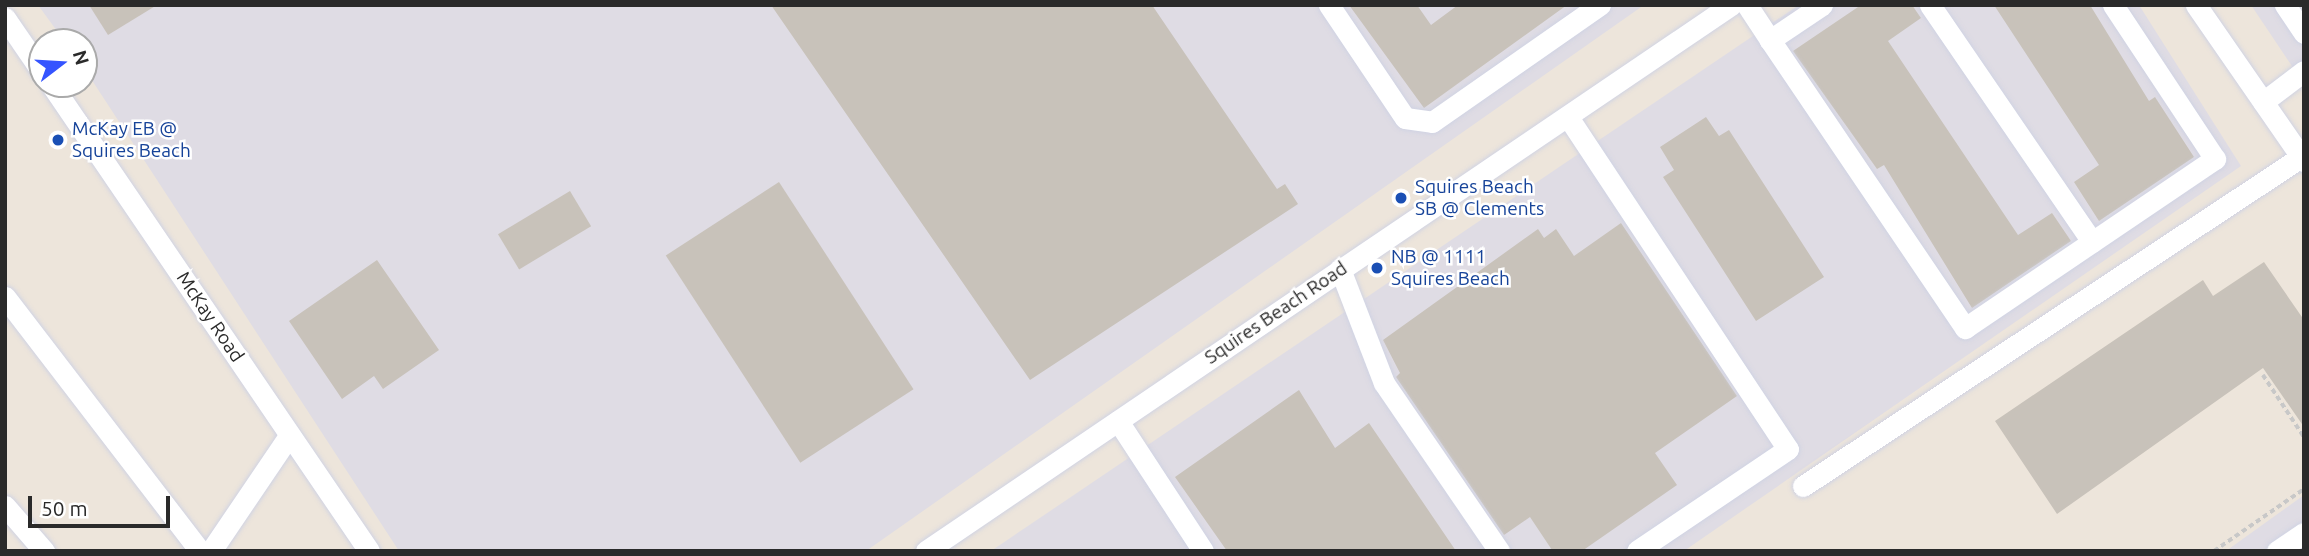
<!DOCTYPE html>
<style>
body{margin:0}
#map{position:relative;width:2309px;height:556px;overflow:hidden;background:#ede5db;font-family:Ubuntu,sans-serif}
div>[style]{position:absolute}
.industrial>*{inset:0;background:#dfdce4}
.building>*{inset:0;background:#c8c2ba;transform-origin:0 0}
.path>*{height:3.5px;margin-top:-1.75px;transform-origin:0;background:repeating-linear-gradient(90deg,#c8c8c8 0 5px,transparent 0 8.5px)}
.roads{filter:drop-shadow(0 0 2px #d0d3e3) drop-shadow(0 0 2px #d0d3e3)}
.minor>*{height:21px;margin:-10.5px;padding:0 10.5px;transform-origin:10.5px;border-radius:10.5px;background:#fff}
.dots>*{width:19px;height:19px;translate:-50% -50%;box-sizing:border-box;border:4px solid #fff;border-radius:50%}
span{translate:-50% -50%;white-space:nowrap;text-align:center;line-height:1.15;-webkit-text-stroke:5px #fff;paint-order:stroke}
.transit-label{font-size:19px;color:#164399}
.left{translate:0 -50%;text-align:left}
.street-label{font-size:19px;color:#2a2a2a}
.frame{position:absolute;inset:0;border:7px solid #2a2a2a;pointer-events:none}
.north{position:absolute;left:28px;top:28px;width:70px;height:70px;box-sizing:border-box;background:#fff;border:2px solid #aaa;border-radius:50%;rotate:73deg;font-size:19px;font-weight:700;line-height:28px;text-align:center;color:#2a2a2a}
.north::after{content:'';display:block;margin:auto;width:24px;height:32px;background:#3554ff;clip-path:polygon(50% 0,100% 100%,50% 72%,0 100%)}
.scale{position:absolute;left:28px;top:496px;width:142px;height:32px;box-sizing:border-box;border:4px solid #2a2a2a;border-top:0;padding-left:9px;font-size:21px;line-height:24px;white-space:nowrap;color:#2a2a2a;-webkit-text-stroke:5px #fff;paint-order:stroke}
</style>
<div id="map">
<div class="industrial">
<i style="clip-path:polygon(38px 5px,1644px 5px,866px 551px,399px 551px,84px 68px,84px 42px,65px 42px)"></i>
<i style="clip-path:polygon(1799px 5px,2139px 5px,2241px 166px,1684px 551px,991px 551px)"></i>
<i style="clip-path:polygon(2251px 5px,2304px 5px,2304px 84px)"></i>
<i style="clip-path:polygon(2304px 495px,2304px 551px,2226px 551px)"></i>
</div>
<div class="building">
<i style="clip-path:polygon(89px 5px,157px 5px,108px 35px)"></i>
<i style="clip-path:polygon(771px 5px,1152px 5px,1277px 189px,1285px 184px,1298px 204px,1030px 380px)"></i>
<i style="clip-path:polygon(1349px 5px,1417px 5px,1431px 25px,1458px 5px,1567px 5px,1424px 108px)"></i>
<i style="clip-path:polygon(1861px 5px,1912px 5px,1921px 18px,1888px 41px,2018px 235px,2052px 213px,2071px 241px,1972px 308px,1884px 165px,1877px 169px,1793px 51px)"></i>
<i style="clip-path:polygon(1994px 5px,2090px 5px,2149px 101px,2155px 97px,2194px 157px,2099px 221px,2074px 182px,2099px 165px)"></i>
<i style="clip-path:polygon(1706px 117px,1719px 136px,1729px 130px,1824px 277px,1756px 321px,1663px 177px,1674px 170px,1660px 147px)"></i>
<i style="left:779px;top:182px;width:247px;height:135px;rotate:57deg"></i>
<i style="left:570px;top:191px;width:41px;height:84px;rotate:59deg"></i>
<i style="clip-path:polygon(1621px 223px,1737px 396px,1655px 453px,1677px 485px,1582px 551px,1552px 550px,1530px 517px,1504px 535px,1396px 377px,1400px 373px,1383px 340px,1538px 229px,1544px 238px,1556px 229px,1574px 256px)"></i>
<i style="clip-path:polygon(377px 260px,439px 350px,383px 389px,374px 376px,342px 399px,289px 321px)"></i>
<i style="clip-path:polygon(2264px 262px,2304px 320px,2304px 427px,2263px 368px,2057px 514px,1995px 421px,2203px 280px,2213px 296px)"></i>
<i style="clip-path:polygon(1299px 390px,1335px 448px,1369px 423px,1456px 551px,1227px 551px,1175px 477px)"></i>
</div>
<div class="path">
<i style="left:2263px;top:375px;width:74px;rotate:56.5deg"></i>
<i style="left:2214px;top:551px;width:109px;rotate:-34.6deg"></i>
</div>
<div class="roads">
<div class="minor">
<i style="left:1329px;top:5px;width:136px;rotate:56.1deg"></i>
<i style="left:1405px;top:118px;width:27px;rotate:8deg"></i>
<i style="left:1432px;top:122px;width:205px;rotate:-34.9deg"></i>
<i style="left:1747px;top:5px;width:42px;rotate:56.7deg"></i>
<i style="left:1822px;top:5px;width:63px;rotate:146.1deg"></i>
<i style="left:1770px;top:40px;width:348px;rotate:55.9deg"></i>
<i style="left:1965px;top:328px;width:302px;rotate:-34.1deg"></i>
<i style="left:2215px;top:159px;width:185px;rotate:-123.5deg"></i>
<i style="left:1930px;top:5px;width:287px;rotate:55.6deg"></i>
<i style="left:2196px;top:5px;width:190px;rotate:55.3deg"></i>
<i style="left:2285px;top:5px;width:34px;rotate:56deg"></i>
<i style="left:5px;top:18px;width:65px;rotate:55.6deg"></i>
<i style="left:51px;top:84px;width:565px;rotate:55.75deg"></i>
<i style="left:2263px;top:102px;width:51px;rotate:-37.1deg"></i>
<i style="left:1568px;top:117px;width:398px;rotate:56.5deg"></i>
<i style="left:1788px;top:449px;width:182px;rotate:146deg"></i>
<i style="left:1340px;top:269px;width:122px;rotate:68.9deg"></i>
<i style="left:1384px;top:383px;width:204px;rotate:55.6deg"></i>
<i style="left:5px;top:297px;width:320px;rotate:52.5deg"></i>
<i style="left:1118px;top:421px;width:155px;rotate:56.8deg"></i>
<i style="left:1803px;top:486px;width:597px;rotate:-33.45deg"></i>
<i style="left:5px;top:506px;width:60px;rotate:49.1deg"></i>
<i style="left:211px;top:551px;width:139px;rotate:-55.9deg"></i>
<i style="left:926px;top:551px;width:973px;rotate:-34.15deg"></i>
<i style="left:2277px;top:551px;width:32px;rotate:-34deg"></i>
</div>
</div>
<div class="dots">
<i style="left:58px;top:140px;background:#1a4fb4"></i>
<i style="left:1401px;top:198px;background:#1a4fb4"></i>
<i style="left:1377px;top:268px;background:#1a4fb4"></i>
</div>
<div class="transit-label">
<span class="left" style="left:72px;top:140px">McKay EB @<br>Squires Beach</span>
<span class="left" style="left:1415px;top:198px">Squires Beach<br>SB @ Clements</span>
<span class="left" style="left:1391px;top:268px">NB @ 1111<br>Squires Beach</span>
</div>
<div class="street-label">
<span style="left:1276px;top:313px;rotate:-34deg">Squires Beach Road</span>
<span style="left:210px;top:317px;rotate:56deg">McKay Road</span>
</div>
<div class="frame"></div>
<div class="north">N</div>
<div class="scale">50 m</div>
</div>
